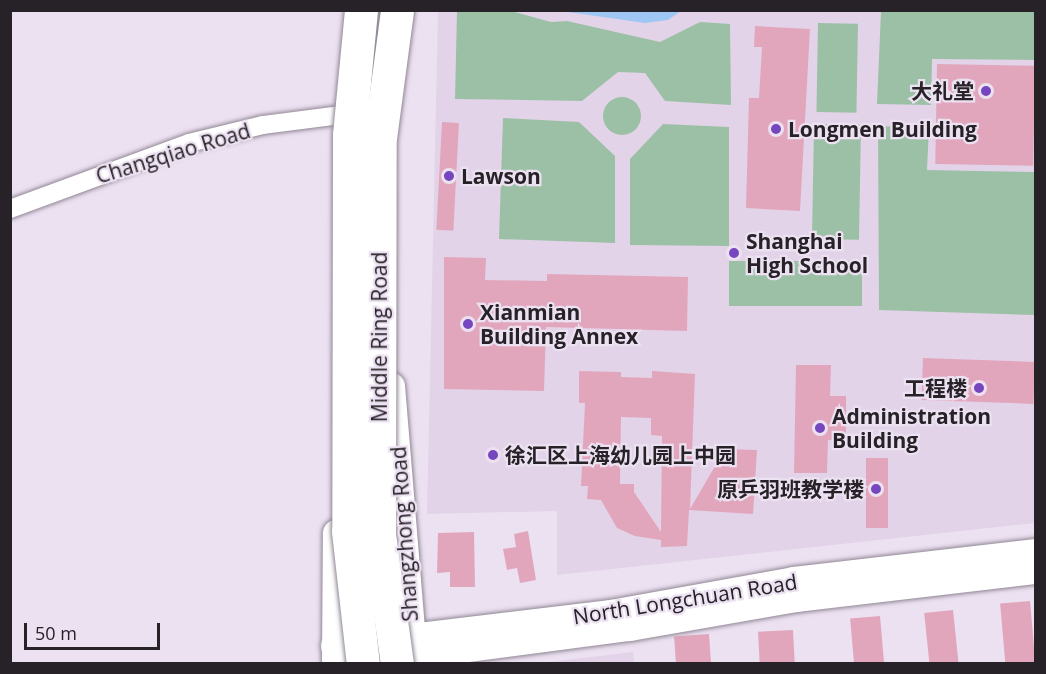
<!DOCTYPE html>
<meta charset="utf-8">
<style>
body{margin:0}
#map{position:relative;width:1046px;height:674px;overflow:hidden;background:#ece1f1;font-family:"Open Sans","Noto Sans SC",sans-serif}
div>[style]{position:absolute}
.built>*{inset:0;background:#e3d3e9}
.green>*{inset:0;background:#9cc0a6;transform-origin:0 0}
.round{border-radius:50%}
.water>*{inset:0;background:#9ec8f3}
.building>*{inset:0;background:#e2a6bc;transform-origin:0 0}
.roads{filter:drop-shadow(0 0 2px #918795) drop-shadow(0 0 2px #918795)}
.street>*{height:18px;margin:-9px;padding:0 9px;transform-origin:9px;border-radius:9px;background:#fff}
.secondary>*{height:26px;margin:-13px;padding:0 13px;transform-origin:13px;border-radius:13px;background:#fff}
.bridges{filter:drop-shadow(0 0 2px #918795) drop-shadow(0 0 2px #918795)}
.highway-bridge>*{height:33px;margin:-16.5px;padding:0 16.5px;transform-origin:16.5px;border-radius:16.5px;background:#fff}
.dots>*{width:16px;height:16px;translate:-50% -50%;box-sizing:border-box;border:3px solid #ece1f1;border-radius:50%}
span{translate:-50% -50%;white-space:nowrap;text-align:center;line-height:1.15;-webkit-text-stroke:4.5px #ece1f1;paint-order:stroke}
.poi-label{font-size:21px;color:#262227;font-weight:700}
.right{translate:-100% -50%;text-align:right}
.left{translate:0 -50%;text-align:left}
.street-label{font-size:21px;color:#262227}
.frame{position:absolute;inset:0;border:12px solid #262227;pointer-events:none}
.scale{position:absolute;left:24px;top:623px;width:136px;height:27px;box-sizing:border-box;border:3px solid #262227;border-top:0;padding-left:8px;font-size:18px;line-height:21px;white-space:nowrap;color:#262227;-webkit-text-stroke:4px #ece1f1;paint-order:stroke}
</style>
<div id="map">
<div class="built">
<i style="clip-path:polygon(438px 11px,1035px 11px,1035px 523px,557px 575px,557px 511px,427px 514px)"></i>
<i style="clip-path:polygon(633px 652px,634px 663px,541px 663px)"></i>
</div>
<div class="green">
<i style="clip-path:polygon(457px 11px,511px 11px,551px 22px,567px 21px,660px 42px,700px 22px,730px 24px,731px 105px,665px 101px,645px 73px,618px 72px,582px 101px,455px 99px)"></i>
<i style="clip-path:polygon(881px 11px,1035px 11px,1035px 60px,932px 59px,931px 105px,877px 104px)"></i>
<i style="left:818px;top:23px;width:40px;height:89px;rotate:1deg"></i>
<i class="round" style="left:603px;top:97px;width:38px;height:38px"></i>
<i style="clip-path:polygon(503px 118px,579px 122px,615px 156px,615px 243px,499px 239px)"></i>
<i style="clip-path:polygon(663px 124px,729px 127px,729px 246px,630px 245px,630px 159px)"></i>
<i style="left:814px;top:124px;width:47px;height:115px;rotate:1deg"></i>
<i style="clip-path:polygon(878px 126px,929px 128px,927px 170px,1035px 172px,1035px 315px,879px 310px)"></i>
<i style="left:729px;top:261px;width:133px;height:45px"></i>
</div>
<div class="water">
<i style="clip-path:polygon(561px 11px,681px 11px,668px 20px,645px 23px)"></i>
</div>
<div class="building">
<i style="clip-path:polygon(755px 26px,810px 29px,800px 211px,746px 208px,749px 98px,759px 98px,762px 47px,754px 47px)"></i>
<i style="left:937px;top:64px;width:98px;height:100px;rotate:1deg"></i>
<i style="left:442px;top:122px;width:17px;height:108px;rotate:3deg"></i>
<i style="clip-path:polygon(444px 257px,486px 258px,485px 280px,547px 281px,547px 274px,688px 277px,687px 331px,546px 327px,544px 391px,444px 389px)"></i>
<i style="left:923px;top:358px;width:112px;height:42px;rotate:2deg"></i>
<i style="clip-path:polygon(796px 365px,831px 365px,830px 396px,846px 396px,846px 441px,828px 440px,827px 473px,794px 473px)"></i>
<i style="clip-path:polygon(evenodd,579px 371px,621px 372px,621px 377px,652px 378px,652px 371px,695px 374px,690px 509px,725px 449px,757px 450px,753px 514px,689px 510px,687px 546px,661px 547px,661px 540px,635px 536px,617px 528px,601px 500px,587px 499px,588px 486px,581px 486px,585px 403px,579px 403px,579px 371px,621px 417px,651px 418px,651px 435px,662px 436px,661px 532px,634px 492px,634px 484px,620px 484px,621px 417px)"></i>
<i style="left:866px;top:458px;width:22px;height:70px"></i>
<i style="clip-path:polygon(528px 531px,536px 580px,520px 583px,517px 568px,507px 570px,503px 549px,516px 547px,514px 534px)"></i>
<i style="clip-path:polygon(474px 532px,475px 587px,450px 587px,450px 572px,437px 573px,438px 533px)"></i>
<i style="left:1030px;top:601px;width:62px;height:30px;rotate:85deg"></i>
<i style="left:953px;top:610px;width:53px;height:29px;rotate:84deg"></i>
<i style="left:880px;top:616px;width:47px;height:30px;rotate:85deg"></i>
<i style="left:793px;top:630px;width:33px;height:35px;rotate:87deg"></i>
<i style="left:709px;top:634px;width:29px;height:35px;rotate:86deg"></i>
</div>
<div class="roads">
<div class="street">
<i style="left:10px;top:209px;width:191px;rotate:-20.2deg"></i>
<i style="left:189px;top:143px;width:76px;rotate:-13.7deg"></i>
<i style="left:263px;top:125px;width:95px;rotate:-7.3deg"></i>
</div>
<div class="secondary">
<i style="left:392px;top:386px;width:269px;rotate:85.3deg"></i>
<i style="left:334px;top:646px;width:279px;rotate:-6.8deg"></i>
<i style="left:611px;top:613px;width:186px;rotate:-10.2deg"></i>
<i style="left:794px;top:580px;width:244px;rotate:-6.6deg"></i>
<i style="left:335px;top:661px;width:128px;rotate:-89.6deg"></i>
<i style="left:378px;top:661px;width:254px;rotate:-7.5deg"></i>
<i style="left:630px;top:628px;width:169px;rotate:-9.9deg"></i>
<i style="left:796px;top:599px;width:242px;rotate:-6.7deg"></i>
</div>
</div>
<div class="bridges">
<div class="highway-bridge">
<i style="left:361px;top:10px;width:126px;rotate:95.5deg"></i>
<i style="left:349px;top:135px;width:396px;rotate:90.1deg"></i>
<i style="left:348px;top:531px;width:134px;rotate:83.6deg"></i>
<i style="left:397px;top:664px;width:131px;rotate:-97.9deg"></i>
<i style="left:379px;top:534px;width:396px;rotate:-89.9deg"></i>
<i style="left:380px;top:138px;width:129px;rotate:-82.4deg"></i>
</div>
</div>
<div class="dots">
<i style="left:986px;top:91px;background:#7646be"></i>
<i style="left:776px;top:129px;background:#7646be"></i>
<i style="left:449px;top:176px;background:#7646be"></i>
<i style="left:734px;top:253px;background:#7646be"></i>
<i style="left:468px;top:324px;background:#7646be"></i>
<i style="left:979px;top:388px;background:#7646be"></i>
<i style="left:820px;top:428px;background:#7646be"></i>
<i style="left:493px;top:455px;background:#7646be"></i>
<i style="left:876px;top:489px;background:#7646be"></i>
</div>
<div class="poi-label">
<span class="right" style="left:974px;top:91px">大礼堂</span>
<span class="left" style="left:788px;top:129px">Longmen Building</span>
<span class="left" style="left:461px;top:176px">Lawson</span>
<span class="left" style="left:746px;top:253px">Shanghai<br>High School</span>
<span class="left" style="left:480px;top:324px">Xianmian<br>Building Annex</span>
<span class="right" style="left:967px;top:388px">工程楼</span>
<span class="left" style="left:832px;top:428px">Administration<br>Building</span>
<span class="left" style="left:505px;top:455px">徐汇区上海幼儿园上中园</span>
<span class="right" style="left:864px;top:489px">原乒羽班教学楼</span>
</div>
<div class="street-label">
<span style="left:173px;top:153px;rotate:-17deg">Changqiao Road</span>
<span style="left:379px;top:337px;rotate:-90deg">Middle Ring Road</span>
<span style="left:404px;top:534px;rotate:-94deg">Shangzhong Road</span>
<span style="left:685px;top:599px;rotate:-9deg">North Longchuan Road</span>
</div>
<div class="frame"></div>
<div class="scale">50 m</div>
</div>
